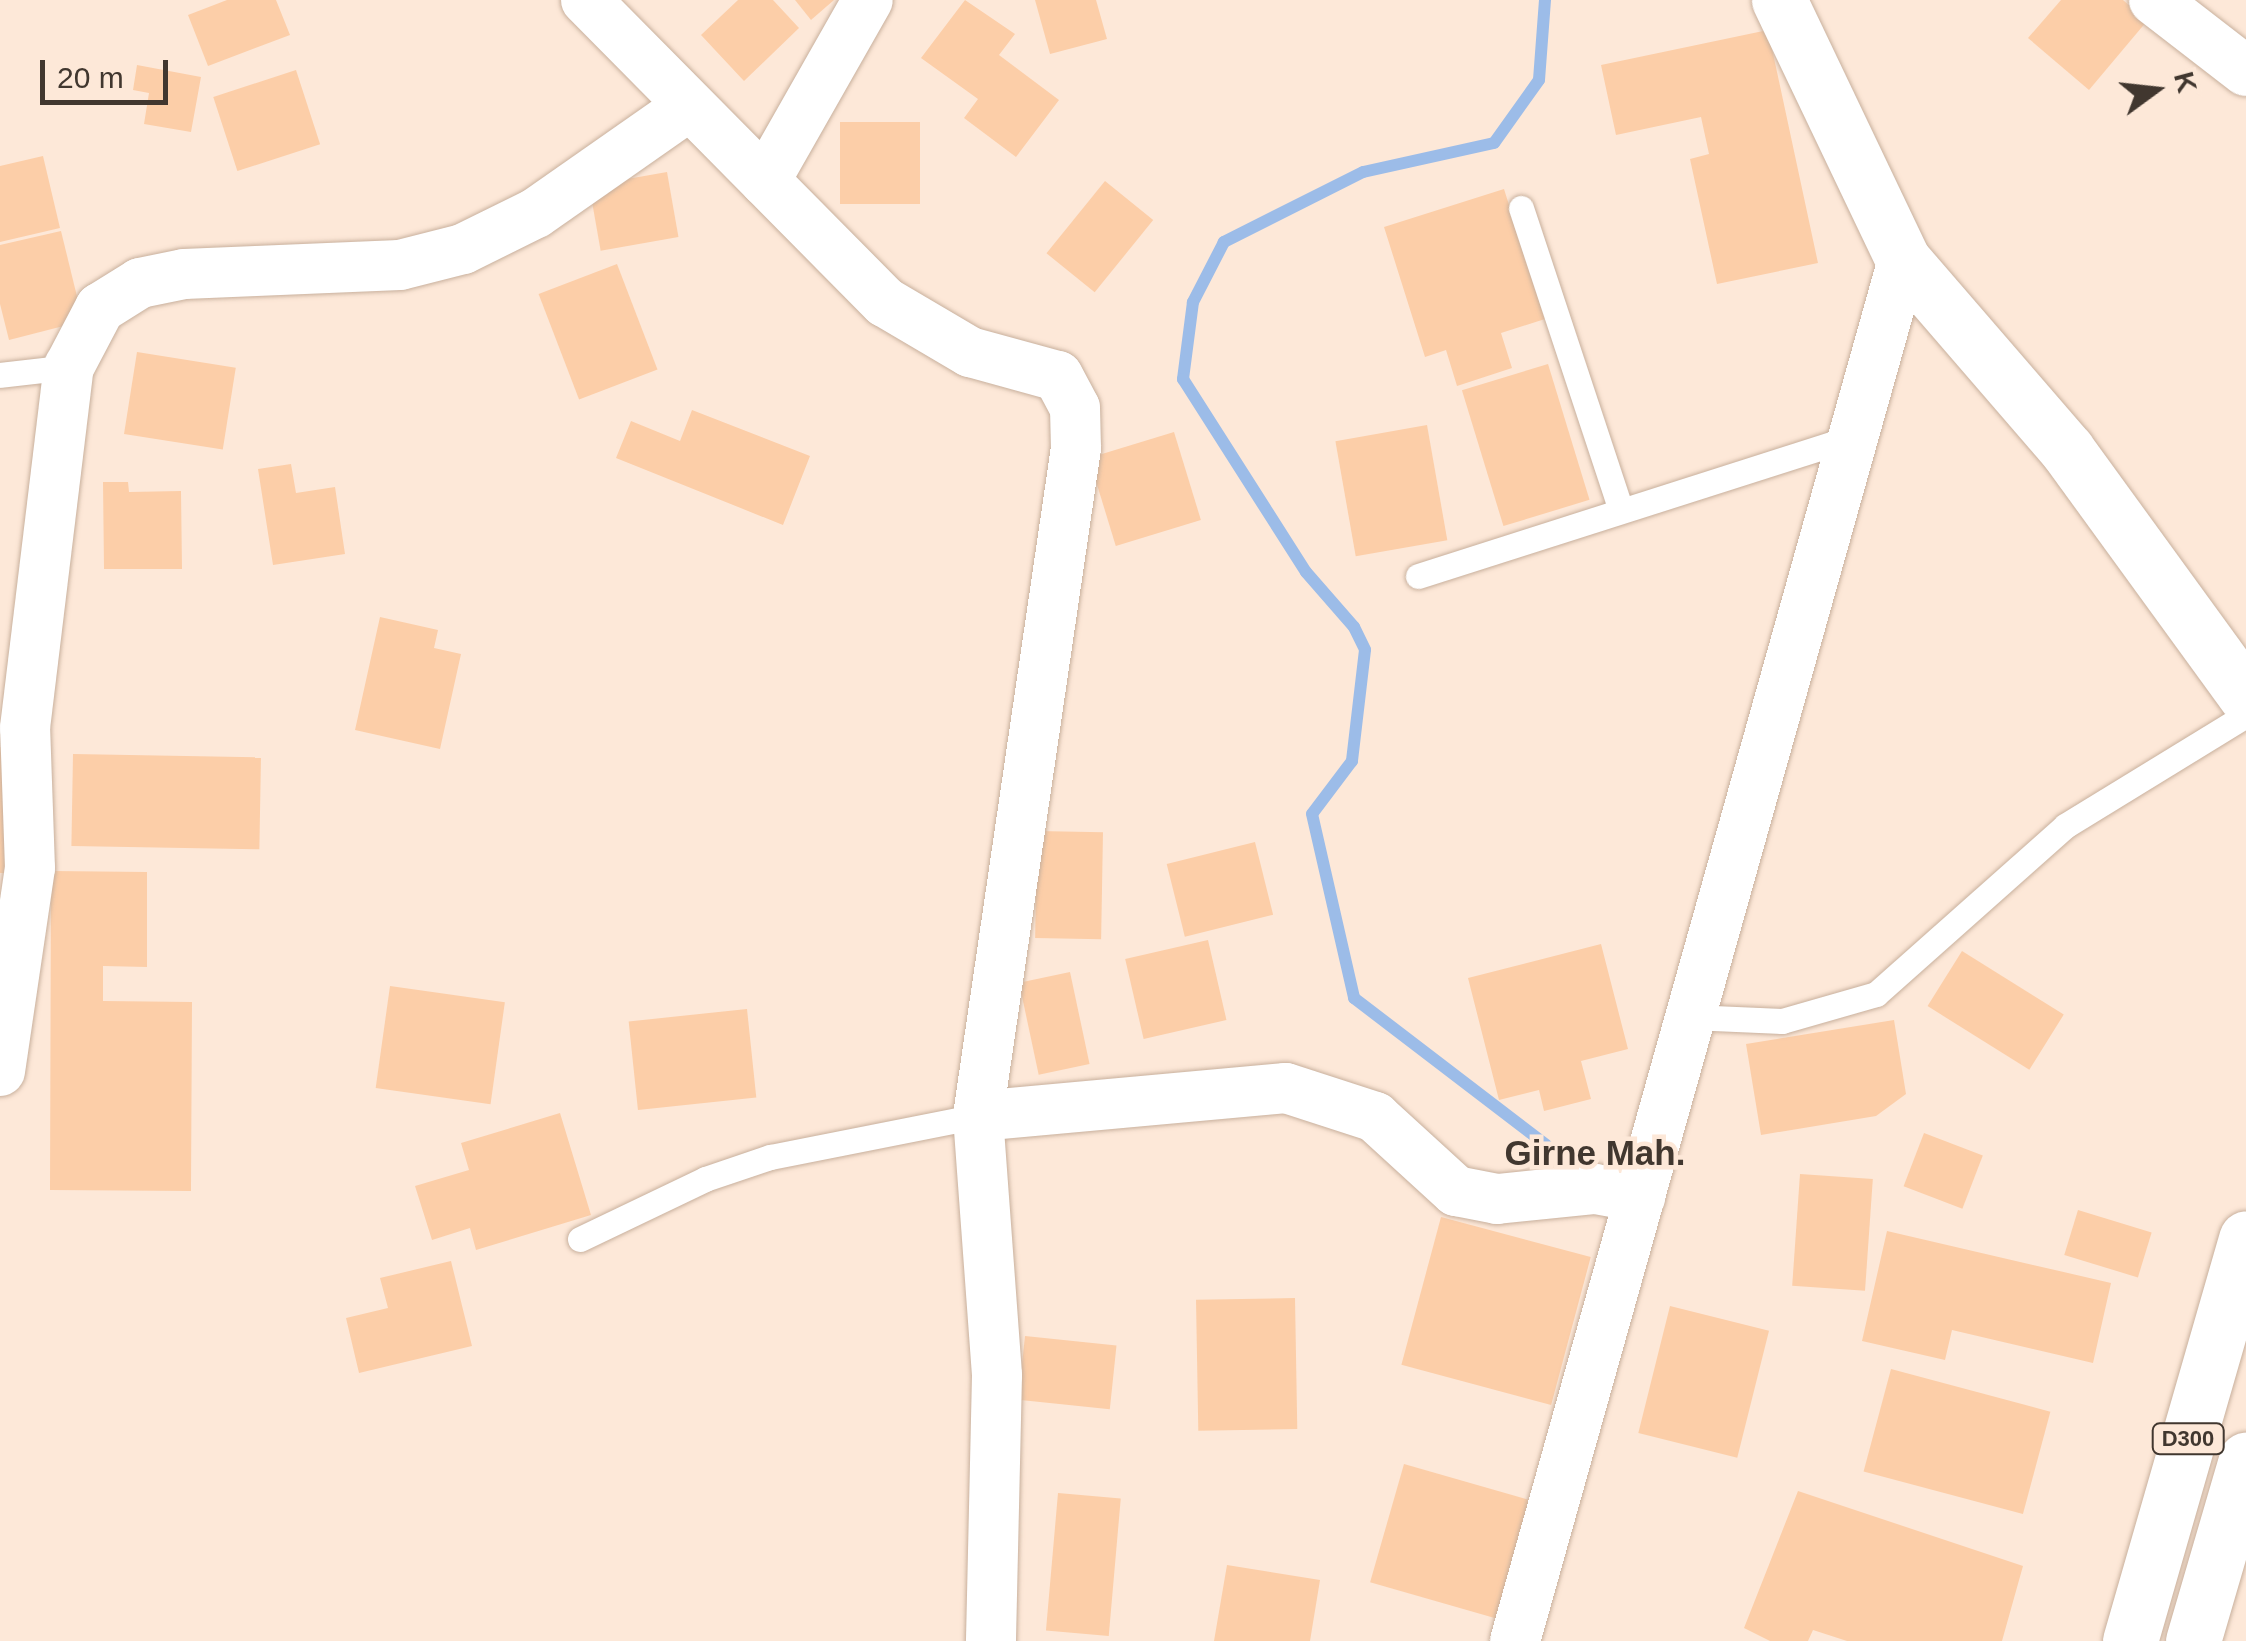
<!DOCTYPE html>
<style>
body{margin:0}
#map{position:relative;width:2246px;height:1641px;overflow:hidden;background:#fde8d8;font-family:Helvetica,sans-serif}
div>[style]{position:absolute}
.stream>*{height:12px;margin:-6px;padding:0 6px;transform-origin:6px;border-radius:6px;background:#9cbce8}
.building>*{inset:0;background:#fccea8;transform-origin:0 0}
.roads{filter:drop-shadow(0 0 2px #c8b09d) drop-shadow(0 0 2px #c8b09d)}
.lane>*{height:25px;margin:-12.5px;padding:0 12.5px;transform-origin:12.5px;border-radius:12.5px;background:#fff}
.street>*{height:50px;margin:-25px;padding:0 25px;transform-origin:25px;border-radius:25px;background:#fff}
.secondary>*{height:55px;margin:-27.5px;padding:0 27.5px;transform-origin:27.5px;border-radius:27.5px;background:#fff}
.highway>*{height:55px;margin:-27.5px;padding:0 27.5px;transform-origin:27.5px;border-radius:27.5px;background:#fff}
span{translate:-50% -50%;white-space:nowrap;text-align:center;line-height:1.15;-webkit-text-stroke:9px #fde8d8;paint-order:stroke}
.shield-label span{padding:2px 8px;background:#fde8d8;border:2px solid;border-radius:8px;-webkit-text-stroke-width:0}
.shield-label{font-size:22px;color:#41372f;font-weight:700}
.district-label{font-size:35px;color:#41372f;font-weight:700}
.north{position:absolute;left:2106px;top:40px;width:100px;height:100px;-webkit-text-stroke:8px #fde8d8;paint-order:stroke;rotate:75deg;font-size:28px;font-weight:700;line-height:40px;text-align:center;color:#41372f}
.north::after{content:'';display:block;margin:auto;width:35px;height:45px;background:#41372f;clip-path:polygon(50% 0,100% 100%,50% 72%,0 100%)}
.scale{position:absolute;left:40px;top:60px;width:128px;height:45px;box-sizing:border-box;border:5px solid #41372f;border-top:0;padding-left:12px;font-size:30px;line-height:35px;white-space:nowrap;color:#41372f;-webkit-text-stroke:8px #fde8d8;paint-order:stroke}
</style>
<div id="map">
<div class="stream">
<i style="left:1545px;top:0;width:80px;rotate:94.3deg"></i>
<i style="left:1539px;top:80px;width:77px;rotate:125.5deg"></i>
<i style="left:1494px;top:143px;width:134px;rotate:167.5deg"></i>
<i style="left:1363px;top:172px;width:156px;rotate:153.3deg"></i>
<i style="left:1224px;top:242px;width:68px;rotate:117.3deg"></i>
<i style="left:1193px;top:302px;width:78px;rotate:97.4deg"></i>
<i style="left:1183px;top:379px;width:229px;rotate:57.5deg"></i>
<i style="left:1306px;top:572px;width:73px;rotate:48.9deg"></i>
<i style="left:1354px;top:627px;width:25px;rotate:64deg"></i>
<i style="left:1365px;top:650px;width:112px;rotate:96.7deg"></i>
<i style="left:1352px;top:761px;width:66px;rotate:127deg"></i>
<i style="left:1312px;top:814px;width:189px;rotate:77.1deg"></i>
<i style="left:1354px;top:998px;width:242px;rotate:37.4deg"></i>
</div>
<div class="building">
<i style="clip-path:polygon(227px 0,276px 0,290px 35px,208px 66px,188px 15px)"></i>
<i style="clip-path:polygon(738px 0,773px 0,799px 28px,744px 81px,701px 35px)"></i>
<i style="clip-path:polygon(795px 0,834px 0,811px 20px)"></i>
<i style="clip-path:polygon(965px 0,1015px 34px,999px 55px,1059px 100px,1016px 157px,964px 118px,978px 99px,921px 58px)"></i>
<i style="clip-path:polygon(1035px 0,1096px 0,1107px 39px,1050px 54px)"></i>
<i style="clip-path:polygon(2061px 0,2123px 0,2147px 21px,2089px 90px,2028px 38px)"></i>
<i style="clip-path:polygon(1768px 30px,1818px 263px,1717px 284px,1690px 159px,1709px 154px,1701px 117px,1616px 135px,1601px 65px)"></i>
<i style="clip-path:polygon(137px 65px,201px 77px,191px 132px,144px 124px,149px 93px,133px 90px)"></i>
<i style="left:296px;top:70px;width:78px;height:87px;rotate:72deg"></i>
<i style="left:840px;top:122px;width:80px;height:82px"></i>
<i style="clip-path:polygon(43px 156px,60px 228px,0 242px,0 166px)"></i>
<i style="left:667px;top:172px;width:66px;height:79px;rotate:80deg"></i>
<i style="left:1105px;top:181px;width:62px;height:93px;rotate:39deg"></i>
<i style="clip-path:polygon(1504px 189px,1545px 319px,1501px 333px,1512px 368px,1457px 386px,1446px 350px,1425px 357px,1384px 227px)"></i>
<i style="clip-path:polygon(61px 231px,83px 321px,9px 340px,0 304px,0 245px)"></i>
<i style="left:617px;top:264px;width:113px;height:84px;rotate:69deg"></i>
<i style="left:137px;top:352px;width:100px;height:83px;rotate:9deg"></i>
<i style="left:1548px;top:364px;width:142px;height:90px;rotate:73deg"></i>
<i style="clip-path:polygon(692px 410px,810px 456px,783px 525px,616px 458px,631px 421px,680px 441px)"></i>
<i style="left:1427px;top:425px;width:117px;height:93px;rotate:80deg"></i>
<i style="left:1174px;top:432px;width:92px;height:89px;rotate:73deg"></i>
<i style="clip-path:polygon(291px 464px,296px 493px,335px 487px,345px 554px,273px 565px,258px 469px)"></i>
<i style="clip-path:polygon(103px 482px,128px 482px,129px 492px,181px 491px,182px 569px,104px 569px)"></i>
<i style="clip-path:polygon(380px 617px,438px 630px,434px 648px,461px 654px,440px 749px,355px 730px)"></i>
<i style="clip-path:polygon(0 747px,5px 747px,11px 873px,0 873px)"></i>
<i style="left:73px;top:754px;width:188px;height:92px;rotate:1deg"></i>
<i style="left:1037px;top:831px;width:66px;height:107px;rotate:1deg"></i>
<i style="left:1255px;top:842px;width:75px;height:91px;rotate:76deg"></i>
<i style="clip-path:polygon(51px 871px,147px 872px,147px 967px,103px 966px,103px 1001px,192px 1002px,191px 1191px,50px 1190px)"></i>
<i style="left:1208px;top:940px;width:82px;height:85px;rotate:77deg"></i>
<i style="clip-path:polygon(1601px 944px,1628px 1049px,1581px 1061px,1591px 1099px,1544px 1111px,1539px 1090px,1499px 1100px,1468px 978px)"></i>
<i style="left:1962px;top:951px;width:120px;height:65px;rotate:32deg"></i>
<i style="left:1070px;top:972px;width:94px;height:52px;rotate:78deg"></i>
<i style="left:390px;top:986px;width:116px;height:103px;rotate:8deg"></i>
<i style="left:747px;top:1009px;width:89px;height:119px;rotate:84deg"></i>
<i style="clip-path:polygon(1894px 1020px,1906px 1094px,1876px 1116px,1761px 1135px,1746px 1044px)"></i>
<i style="clip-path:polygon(560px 1113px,591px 1215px,476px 1250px,470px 1228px,432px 1240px,415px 1186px,469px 1170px,461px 1143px)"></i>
<i style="left:1924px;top:1133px;width:63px;height:57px;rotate:21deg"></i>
<i style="left:1800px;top:1174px;width:73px;height:112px;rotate:4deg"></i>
<i style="left:2078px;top:1210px;width:77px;height:47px;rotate:17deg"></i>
<i style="left:1441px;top:1217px;width:155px;height:153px;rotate:15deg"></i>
<i style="clip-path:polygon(1887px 1231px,2111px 1283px,2093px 1363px,1952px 1330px,1945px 1360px,1862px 1341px)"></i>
<i style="clip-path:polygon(451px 1261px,472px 1346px,359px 1373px,346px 1318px,388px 1308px,380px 1278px)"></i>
<i style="left:1295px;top:1298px;width:131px;height:99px;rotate:89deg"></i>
<i style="left:1670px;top:1306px;width:102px;height:131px;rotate:14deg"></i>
<i style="left:1025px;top:1336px;width:92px;height:64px;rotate:6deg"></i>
<i style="left:1891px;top:1369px;width:165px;height:106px;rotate:15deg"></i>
<i style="left:1404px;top:1464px;width:135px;height:123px;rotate:16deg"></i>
<i style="clip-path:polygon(1798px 1491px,2023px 1566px,2002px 1641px,1847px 1641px,1813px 1630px,1808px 1641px,1770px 1641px,1744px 1628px)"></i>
<i style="left:1058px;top:1493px;width:63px;height:138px;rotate:5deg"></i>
<i style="clip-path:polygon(1227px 1565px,1320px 1580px,1310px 1641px,1214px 1641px)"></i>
</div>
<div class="roads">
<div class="lane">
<i style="left:1521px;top:208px;width:318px;rotate:71.7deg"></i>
<i style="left:0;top:375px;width:69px;rotate:-6.6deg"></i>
<i style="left:1418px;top:576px;width:457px;rotate:-17.7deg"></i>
<i style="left:1690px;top:1017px;width:92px;rotate:2.5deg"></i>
<i style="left:1782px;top:1021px;width:98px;rotate:-16deg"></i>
<i style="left:1876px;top:994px;width:253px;rotate:-41.6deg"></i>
<i style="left:2065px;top:826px;width:212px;rotate:-31.5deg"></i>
<i style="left:580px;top:1239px;width:139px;rotate:-25.6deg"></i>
<i style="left:705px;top:1179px;width:69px;rotate:-18.7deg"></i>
<i style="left:770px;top:1157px;width:212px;rotate:-11.2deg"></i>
</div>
<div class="street">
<i style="left:586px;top:0;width:425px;rotate:45.3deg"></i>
<i style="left:885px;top:302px;width:99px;rotate:30.5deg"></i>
<i style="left:970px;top:352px;width:91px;rotate:15.3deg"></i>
<i style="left:1058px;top:376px;width:36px;rotate:62deg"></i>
<i style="left:1075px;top:408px;width:40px;rotate:88.6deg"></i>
<i style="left:1076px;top:448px;width:675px;rotate:98.35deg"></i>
<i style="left:978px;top:1116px;width:260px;rotate:85.8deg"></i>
<i style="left:997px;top:1375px;width:266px;rotate:91.3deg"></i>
<i style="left:2154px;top:0;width:116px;rotate:37.7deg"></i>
<i style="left:765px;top:181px;width:208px;rotate:-60.4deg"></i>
<i style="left:0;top:1071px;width:205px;rotate:-81.6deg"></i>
<i style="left:30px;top:868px;width:140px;rotate:-92deg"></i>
<i style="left:25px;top:728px;width:364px;rotate:-83.1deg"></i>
<i style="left:69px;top:367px;width:67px;rotate:-62.3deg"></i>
<i style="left:100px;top:308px;width:47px;rotate:-32deg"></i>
<i style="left:140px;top:283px;width:45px;rotate:-11.6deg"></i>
<i style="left:184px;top:274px;width:216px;rotate:-2.4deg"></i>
<i style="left:400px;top:265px;width:65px;rotate:-14.3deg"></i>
<i style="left:463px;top:249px;width:81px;rotate:-26.3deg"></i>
<i style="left:536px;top:213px;width:187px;rotate:-35deg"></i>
<i style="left:978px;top:1116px;width:309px;rotate:-5.2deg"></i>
<i style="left:1286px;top:1088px;width:94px;rotate:18deg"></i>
<i style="left:1375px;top:1117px;width:110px;rotate:42.4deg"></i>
<i style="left:1456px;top:1191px;width:42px;rotate:11deg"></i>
<i style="left:1497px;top:1199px;width:99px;rotate:-5.8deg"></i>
<i style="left:1595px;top:1189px;width:46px;rotate:10.1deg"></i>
<i style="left:1515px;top:1641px;width:1434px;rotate:-74.31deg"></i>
</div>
<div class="secondary">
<i style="left:1779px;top:0;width:288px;rotate:64.5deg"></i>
<i style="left:1903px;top:260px;width:251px;rotate:49.2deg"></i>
<i style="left:2067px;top:450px;width:304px;rotate:54deg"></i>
</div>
<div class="highway">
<i style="left:2130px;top:1641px;width:419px;rotate:-73.9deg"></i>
<i style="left:2193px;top:1641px;width:189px;rotate:-73.7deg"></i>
</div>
</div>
<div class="shield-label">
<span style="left:2188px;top:1439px">D300</span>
</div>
<div class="district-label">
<span style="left:1595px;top:1153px">Girne Mah.</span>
</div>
<div class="north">K</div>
<div class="scale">20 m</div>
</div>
